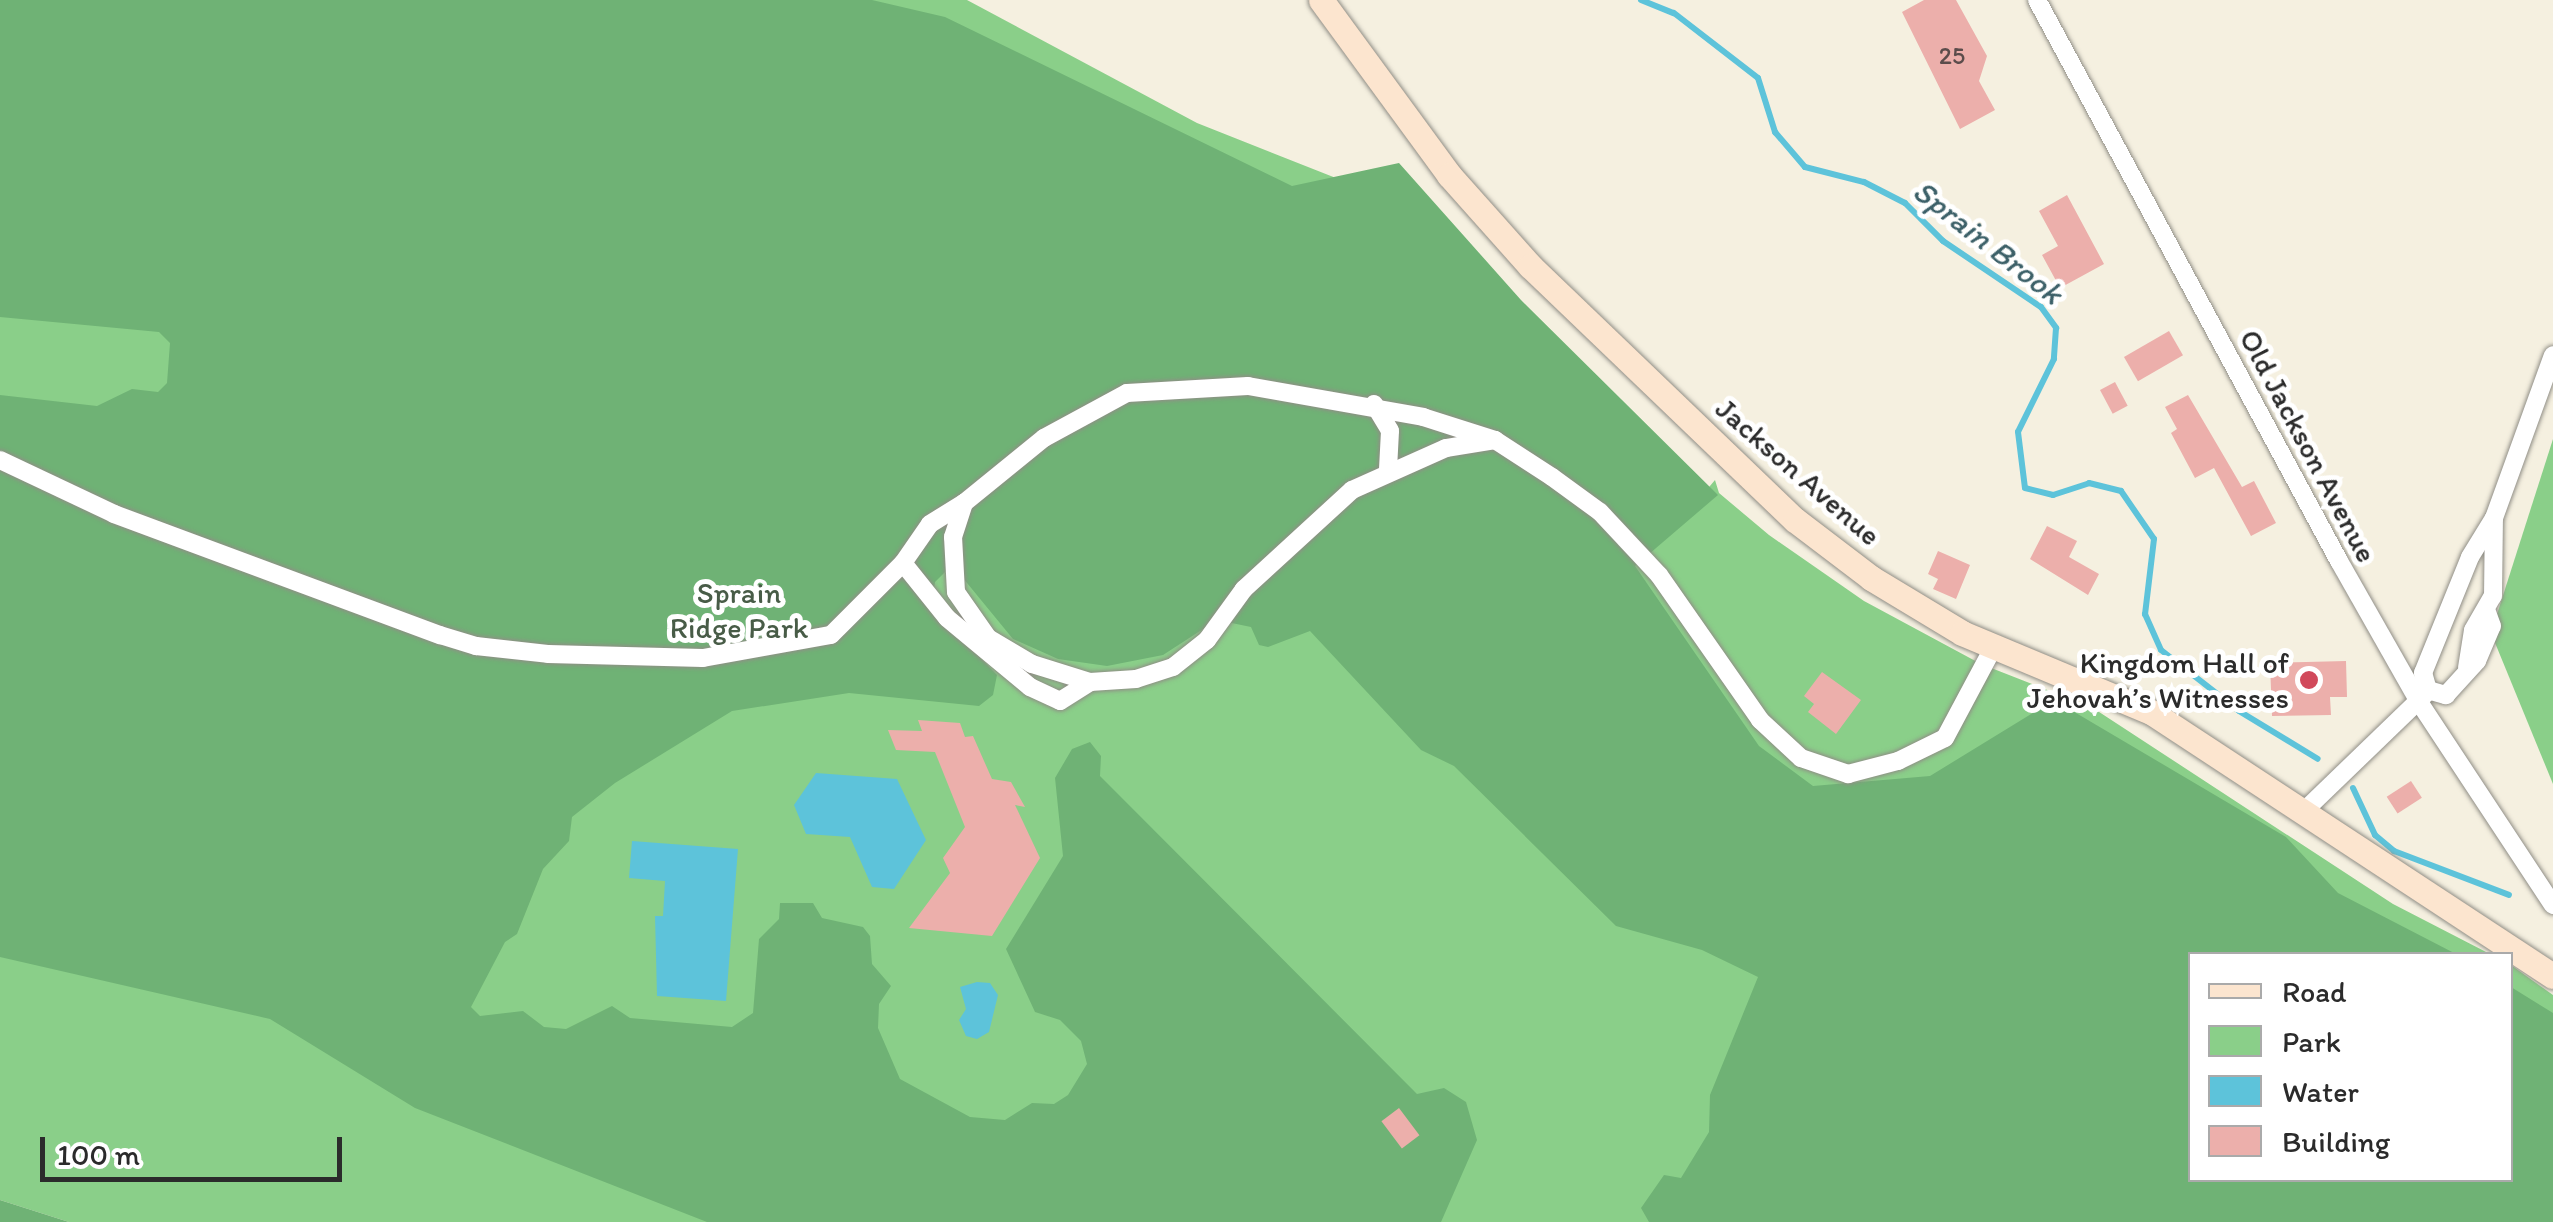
<!DOCTYPE html>
<meta charset="utf-8">
<style>
body{margin:0}
#map{position:relative;width:2553px;height:1222px;overflow:hidden;background:#f5f0e0;font-family:Itim,sans-serif}
div>[style]{position:absolute}
.green>*{inset:0;background:#8acf89}
.forest>*{inset:0;background:#6fb275}
.water>*{inset:0;background:#5dc3da}
.stream>*{height:6px;margin:-3px;padding:0 3px;transform-origin:3px;border-radius:3px;background:#5dc3da}
.building>*{inset:0;background:#ecafab;transform-origin:0 0}
.roads{filter:drop-shadow(0 0 2px #908e86) drop-shadow(0 0 2px #908e86)}
.street>*{height:18px;margin:-9px;padding:0 9px;transform-origin:9px;border-radius:9px;background:#fff}
.secondary>*{height:25px;margin:-12.5px;padding:0 12.5px;transform-origin:12.5px;border-radius:12.5px;background:#fce5cf}
.dots>*{width:28px;height:28px;translate:-50% -50%;box-sizing:border-box;border:5px solid #fff;border-radius:50%}
span{translate:-50% -50%;white-space:nowrap;text-align:center;line-height:1.15;-webkit-text-stroke:10px #fff;paint-order:stroke}
.number-label{font-size:25px;color:#5b4c4b}
.number-label span{-webkit-text-stroke-width:0}
.street-label{font-size:30px;color:#2b2b2b}
.park-label{font-size:30px;color:#485c47}
.poi-label{font-size:30px;color:#2b2b2b}
.right{translate:-100% -50%;text-align:right}
.water-label{font-size:32px;color:#3c6068;font-style:italic}
.legend{position:absolute;left:2188px;top:952px;width:325px;height:230px;box-sizing:border-box;background:#fff;border:2px solid #aaa;margin:0;padding:12px 18px;list-style:none;font-size:30px;color:#2b2b2b}
.legend li{display:flex;align-items:center;gap:20px;height:50px}
.legend b{width:50px;border:2px solid #aaa}
.scale{position:absolute;left:40px;top:1137px;width:302px;height:45px;box-sizing:border-box;border:5px solid #2b2b2b;border-top:0;padding-left:12px;font-size:30px;line-height:35px;white-space:nowrap;color:#2b2b2b;-webkit-text-stroke:8px #fff;paint-order:stroke}
</style>
<div id="map">
<div class="green">
<i style="clip-path:polygon(17px 0,967px 0,1197px 123px,1341px 180px,1678px 524px,1715px 480px,1719px 493px,1769px 535px,1864px 601px,1981px 664px,2093px 708px,2393px 904px,2490px 954px,2190px 954px,2190px 1180px,2510px 1180px,2511px 965px,2553px 995px,2553px 1222px,69px 1222px,0 1200px,0 64px)"></i>
<i style="clip-path:polygon(2553px 439px,2553px 784px,2491px 633px)"></i>
</div>
<div class="forest">
<i style="clip-path:polygon(0 0,872px 0,945px 17px,1292px 186px,1399px 163px,1521px 300px,1718px 495px,1635px 566px,1759px 746px,1813px 786px,1930px 776px,2054px 700px,2286px 837px,2338px 893px,2456px 954px,2190px 954px,2190px 1180px,2510px 1180px,2511px 987px,2553px 1013px,2553px 1222px,1649px 1222px,1641px 1208px,1664px 1175px,1681px 1178px,1709px 1132px,1710px 1095px,1758px 977px,1702px 950px,1616px 926px,1454px 766px,1421px 750px,1310px 631px,1268px 647px,1259px 645px,1251px 627px,1217px 620px,1163px 655px,1107px 666px,1058px 659px,1013px 639px,958px 572px,946px 571px,935px 582px,931px 607px,997px 675px,993px 695px,979px 706px,849px 693px,732px 711px,615px 783px,572px 817px,569px 841px,543px 869px,517px 934px,505px 942px,471px 1007px,480px 1016px,523px 1011px,544px 1027px,566px 1029px,612px 1006px,630px 1018px,732px 1027px,753px 1013px,759px 939px,779px 919px,780px 903px,813px 903px,822px 918px,863px 927px,870px 936px,872px 964px,891px 986px,879px 1004px,878px 1028px,900px 1079px,970px 1117px,1005px 1120px,1032px 1103px,1054px 1104px,1068px 1095px,1087px 1064px,1081px 1041px,1060px 1020px,1035px 1012px,1006px 949px,1063px 856px,1055px 778px,1072px 749px,1090px 742px,1101px 756px,1100px 776px,1417px 1094px,1444px 1088px,1466px 1102px,1477px 1140px,1441px 1222px,707px 1222px,415px 1108px,270px 1019px,0 957px,0 395px,97px 406px,132px 389px,158px 392px,167px 383px,170px 343px,159px 332px,0 317px)"></i>
<i style="clip-path:polygon(0 1200px,69px 1222px,0 1222px)"></i>
</div>
<div class="water">
<i style="clip-path:polygon(816px 773px,897px 779px,926px 840px,894px 889px,872px 887px,850px 837px,806px 834px,794px 805px)"></i>
<i style="clip-path:polygon(632px 841px,738px 849px,726px 1001px,657px 996px,655px 916px,663px 916px,665px 881px,629px 878px)"></i>
<i style="clip-path:polygon(977px 982px,990px 983px,998px 995px,989px 1032px,977px 1039px,966px 1036px,959px 1020px,966px 1009px,960px 987px)"></i>
</div>
<div class="stream">
<i style="left:1641px;top:0;width:35px;rotate:22deg"></i>
<i style="left:1674px;top:13px;width:106px;rotate:37.7deg"></i>
<i style="left:1758px;top:78px;width:57px;rotate:72.5deg"></i>
<i style="left:1775px;top:132px;width:46px;rotate:49.4deg"></i>
<i style="left:1805px;top:167px;width:61px;rotate:14.3deg"></i>
<i style="left:1864px;top:182px;width:46px;rotate:27.1deg"></i>
<i style="left:1905px;top:203px;width:54px;rotate:45deg"></i>
<i style="left:1943px;top:241px;width:118px;rotate:34deg"></i>
<i style="left:2041px;top:307px;width:26px;rotate:54deg"></i>
<i style="left:2056px;top:328px;width:31px;rotate:94deg"></i>
<i style="left:2054px;top:359px;width:81px;rotate:116.3deg"></i>
<i style="left:2018px;top:432px;width:56px;rotate:82.9deg"></i>
<i style="left:2025px;top:488px;width:29px;rotate:14deg"></i>
<i style="left:2053px;top:495px;width:38px;rotate:-18deg"></i>
<i style="left:2089px;top:483px;width:33px;rotate:14deg"></i>
<i style="left:2121px;top:491px;width:58px;rotate:55.5deg"></i>
<i style="left:2154px;top:539px;width:76px;rotate:96.8deg"></i>
<i style="left:2145px;top:614px;width:39px;rotate:66deg"></i>
<i style="left:2161px;top:650px;width:99px;rotate:38deg"></i>
<i style="left:2239px;top:711px;width:92px;rotate:31.3deg"></i>
<i style="left:2353px;top:788px;width:52px;rotate:64.9deg"></i>
<i style="left:2375px;top:835px;width:25px;rotate:40deg"></i>
<i style="left:2394px;top:851px;width:123px;rotate:20.9deg"></i>
</div>
<div class="building">
<i style="clip-path:polygon(1924px 0,1956px 0,1987px 56px,1979px 81px,1995px 110px,1960px 129px,1902px 12px)"></i>
<i style="clip-path:polygon(2067px 195px,2104px 264px,2060px 288px,2042px 255px,2058px 246px,2039px 211px)"></i>
<i style="left:2169px;top:331px;width:28px;height:52px;rotate:60deg"></i>
<i style="left:2115px;top:382px;width:27px;height:17px;rotate:62deg"></i>
<i style="clip-path:polygon(2188px 395px,2242px 487px,2254px 481px,2276px 523px,2251px 536px,2214px 468px,2195px 478px,2171px 433px,2177px 429px,2165px 407px)"></i>
<i style="clip-path:polygon(2047px 526px,2077px 541px,2069px 557px,2099px 574px,2088px 595px,2030px 559px)"></i>
<i style="clip-path:polygon(1938px 551px,1970px 565px,1956px 599px,1933px 589px,1938px 579px,1928px 574px)"></i>
<i style="clip-path:polygon(2346px 661px,2347px 697px,2330px 697px,2331px 715px,2272px 716px,2270px 663px)"></i>
<i style="clip-path:polygon(1822px 672px,1861px 700px,1836px 734px,1808px 712px,1814px 704px,1804px 696px)"></i>
<i style="clip-path:polygon(918px 720px,960px 723px,965px 737px,973px 736px,992px 779px,1011px 782px,1025px 807px,1015px 805px,1040px 858px,992px 936px,909px 928px,950px 873px,943px 858px,965px 827px,935px 752px,896px 750px,888px 730px,922px 731px)"></i>
<i style="left:2411px;top:781px;width:20px;height:29px;rotate:57deg"></i>
<i style="left:1399px;top:1108px;width:34px;height:22px;rotate:53deg"></i>
</div>
<div class="roads">
<div class="street">
<i style="left:2037px;top:0;width:637px;rotate:61.71deg"></i>
<i style="left:2339px;top:561px;width:162px;rotate:60.4deg"></i>
<i style="left:2419px;top:702px;width:243px;rotate:56.6deg"></i>
<i style="left:1374px;top:404px;width:31px;rotate:59deg"></i>
<i style="left:1390px;top:431px;width:39px;rotate:93deg"></i>
<i style="left:1495px;top:440px;width:50px;rotate:170.7deg"></i>
<i style="left:1446px;top:448px;width:103px;rotate:155.9deg"></i>
<i style="left:1352px;top:490px;width:147px;rotate:137.5deg"></i>
<i style="left:1244px;top:589px;width:63px;rotate:126deg"></i>
<i style="left:1207px;top:640px;width:43px;rotate:141.5deg"></i>
<i style="left:1173px;top:667px;width:39px;rotate:162deg"></i>
<i style="left:1136px;top:679px;width:46px;rotate:176.3deg"></i>
<i style="left:1090px;top:682px;width:61px;rotate:-162.8deg"></i>
<i style="left:1032px;top:664px;width:51px;rotate:-149.4deg"></i>
<i style="left:988px;top:638px;width:56px;rotate:-124.8deg"></i>
<i style="left:956px;top:592px;width:55px;rotate:-93.1deg"></i>
<i style="left:953px;top:537px;width:36px;rotate:-72deg"></i>
<i style="left:964px;top:503px;width:103px;rotate:-39.1deg"></i>
<i style="left:1044px;top:438px;width:94px;rotate:-28.5deg"></i>
<i style="left:1127px;top:393px;width:121px;rotate:-3.3deg"></i>
<i style="left:1248px;top:386px;width:178px;rotate:10deg"></i>
<i style="left:1423px;top:417px;width:76px;rotate:17.7deg"></i>
<i style="left:1495px;top:440px;width:68px;rotate:33deg"></i>
<i style="left:1552px;top:477px;width:59px;rotate:36.1deg"></i>
<i style="left:1600px;top:512px;width:86px;rotate:46.9deg"></i>
<i style="left:1659px;top:575px;width:177px;rotate:55.1deg"></i>
<i style="left:1760px;top:720px;width:56px;rotate:42.8deg"></i>
<i style="left:1801px;top:758px;width:50px;rotate:18.8deg"></i>
<i style="left:1848px;top:774px;width:52px;rotate:-14.6deg"></i>
<i style="left:1898px;top:761px;width:52px;rotate:-26.1deg"></i>
<i style="left:1945px;top:738px;width:102px;rotate:-61.9deg"></i>
<i style="left:0;top:460px;width:126px;rotate:25.3deg"></i>
<i style="left:114px;top:514px;width:348px;rotate:20.4deg"></i>
<i style="left:440px;top:635px;width:38px;rotate:17deg"></i>
<i style="left:476px;top:646px;width:72px;rotate:6.3deg"></i>
<i style="left:548px;top:654px;width:155px;rotate:1.5deg"></i>
<i style="left:703px;top:658px;width:130px;rotate:-10.2deg"></i>
<i style="left:831px;top:635px;width:102px;rotate:-45deg"></i>
<i style="left:903px;top:563px;width:47px;rotate:-55.3deg"></i>
<i style="left:930px;top:524px;width:40px;rotate:-32deg"></i>
<i style="left:903px;top:563px;width:70px;rotate:51.3deg"></i>
<i style="left:947px;top:618px;width:108px;rotate:39.7deg"></i>
<i style="left:1030px;top:687px;width:33px;rotate:25deg"></i>
<i style="left:1060px;top:701px;width:36px;rotate:-32deg"></i>
<i style="left:2467px;top:668px;width:38px;rotate:-81deg"></i>
<i style="left:2473px;top:630px;width:39px;rotate:-60deg"></i>
<i style="left:2493px;top:596px;width:78px;rotate:-89.3deg"></i>
<i style="left:2428px;top:690px;width:18px;rotate:-106deg"></i>
<i style="left:2423px;top:673px;width:125px;rotate:-67.9deg"></i>
<i style="left:2470px;top:557px;width:46px;rotate:-58.4deg"></i>
<i style="left:2494px;top:518px;width:173px;rotate:-70.1deg"></i>
<i style="left:2428px;top:690px;width:19px;rotate:16deg"></i>
<i style="left:2446px;top:695px;width:46px;rotate:-47.6deg"></i>
<i style="left:2477px;top:661px;width:38px;rotate:-67deg"></i>
<i style="left:2492px;top:626px;width:15px;rotate:-110deg"></i>
<i style="left:2303px;top:812px;width:170px;rotate:-44deg"></i>
</div>
<div class="secondary">
<i style="left:1321px;top:0;width:217px;rotate:53.8deg"></i>
<i style="left:1449px;top:175px;width:122px;rotate:48.3deg"></i>
<i style="left:1530px;top:266px;width:367px;rotate:43.8deg"></i>
<i style="left:1795px;top:520px;width:96px;rotate:37.3deg"></i>
<i style="left:1871px;top:578px;width:106px;rotate:31.1deg"></i>
<i style="left:1962px;top:633px;width:205px;rotate:22.7deg"></i>
<i style="left:2151px;top:712px;width:481px;rotate:33.3deg"></i>
</div>
</div>
<div class="dots">
<i style="left:2309px;top:680px;background:#d1495b"></i>
</div>
<div class="number-label">
<span style="left:1952px;top:55px">25</span>
</div>
<div class="street-label">
<span style="left:2308px;top:446px;rotate:62deg">Old Jackson Avenue</span>
<span style="left:1798px;top:472px;rotate:41deg">Jackson Avenue</span>
</div>
<div class="park-label">
<span style="left:739px;top:610px">Sprain<br>Ridge Park</span>
</div>
<div class="poi-label">
<span class="right" style="left:2289px;top:680px">Kingdom Hall of<br>Jehovah’s Witnesses</span>
</div>
<div class="water-label">
<span style="left:1988px;top:242px;rotate:38deg">Sprain Brook</span>
</div>
<ul class="legend">
<li><b style="height:12px;background:#fce5cf"></b>Road</li>
<li><b style="height:28px;background:#8acf89"></b>Park</li>
<li><b style="height:28px;background:#5dc3da"></b>Water</li>
<li><b style="height:28px;background:#ecafab"></b>Building</li>
</ul>
<div class="scale">100 m</div>
</div>
